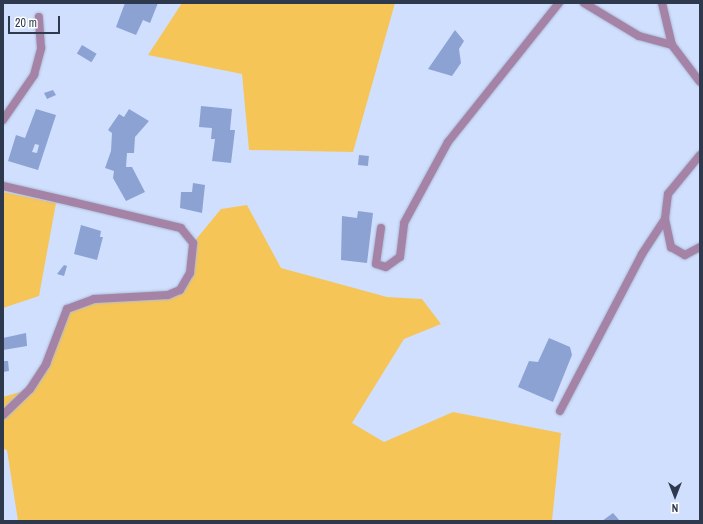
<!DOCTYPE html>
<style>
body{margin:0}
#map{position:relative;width:703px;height:524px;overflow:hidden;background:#cfdffd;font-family:"Archivo Narrow",sans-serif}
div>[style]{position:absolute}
.green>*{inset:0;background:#f6c558}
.building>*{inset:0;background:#8ba2d3;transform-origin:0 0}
.roads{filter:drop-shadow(0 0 1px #acbad6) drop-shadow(0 0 1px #acbad6)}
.lane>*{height:8px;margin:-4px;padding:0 4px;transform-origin:4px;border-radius:4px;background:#a583a7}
.street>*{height:8px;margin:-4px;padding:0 4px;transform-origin:4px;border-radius:4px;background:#a583a7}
span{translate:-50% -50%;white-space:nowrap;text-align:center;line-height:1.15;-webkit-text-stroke:3px #fff;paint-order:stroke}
.frame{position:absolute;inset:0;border:4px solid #2f394d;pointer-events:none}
.north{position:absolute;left:655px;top:476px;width:40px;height:40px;-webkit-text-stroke:3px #fff;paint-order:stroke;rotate:180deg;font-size:11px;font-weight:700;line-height:16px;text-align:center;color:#2f394d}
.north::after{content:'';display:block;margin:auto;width:14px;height:18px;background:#2f394d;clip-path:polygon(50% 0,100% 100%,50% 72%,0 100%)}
.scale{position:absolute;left:8px;top:16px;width:52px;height:18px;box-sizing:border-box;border:2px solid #2f394d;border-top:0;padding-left:5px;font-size:12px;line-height:14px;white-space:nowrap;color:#2f394d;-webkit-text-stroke:3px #fff;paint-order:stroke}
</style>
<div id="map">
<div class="green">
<i style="clip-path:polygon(182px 3px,395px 3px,353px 152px,249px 150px,242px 74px,148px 55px)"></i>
<i style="clip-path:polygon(3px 192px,56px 203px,39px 296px,3px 308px)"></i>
<i style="clip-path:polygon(247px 205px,281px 268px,387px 297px,422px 299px,441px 324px,404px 339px,352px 423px,384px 442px,453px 412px,561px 433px,552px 521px,18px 521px,7px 450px,3px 449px,3px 397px,30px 389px,67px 309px,76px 304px,180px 290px,190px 273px,193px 243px,221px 209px)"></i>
</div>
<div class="building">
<i style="clip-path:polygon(125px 3px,158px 3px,150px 23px,143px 20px,136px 35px,116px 27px)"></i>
<i style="clip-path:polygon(455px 30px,464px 41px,459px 49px,461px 63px,452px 76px,428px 69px)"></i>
<i style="left:82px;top:45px;width:17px;height:10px;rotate:31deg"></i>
<i style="clip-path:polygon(53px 90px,56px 95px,47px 99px,44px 93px)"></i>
<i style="clip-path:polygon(201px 106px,232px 109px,230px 130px,235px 130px,231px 163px,212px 161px,215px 139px,211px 139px,212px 128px,199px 127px)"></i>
<i style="clip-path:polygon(evenodd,36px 109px,56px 115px,38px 170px,8px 161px,16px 135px,25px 138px,36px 109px,35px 144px,39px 145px,37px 153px,32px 152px,35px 144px)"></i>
<i style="clip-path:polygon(129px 109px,149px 121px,135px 137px,134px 153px,127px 153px,126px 167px,132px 167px,145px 192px,126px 201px,113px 178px,114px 171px,105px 168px,111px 151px,112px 133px,108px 130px,119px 114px,124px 117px)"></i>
<i style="left:359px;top:155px;width:10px;height:10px;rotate:6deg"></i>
<i style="clip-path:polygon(193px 183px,205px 185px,202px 213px,180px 208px,181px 192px,192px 192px)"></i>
<i style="clip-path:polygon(358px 211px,373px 213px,367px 263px,341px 260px,342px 216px,357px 218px)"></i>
<i style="clip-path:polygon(81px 225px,101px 231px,100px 237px,103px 237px,97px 260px,74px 254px)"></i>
<i style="clip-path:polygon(64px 265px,67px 266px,64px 276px,57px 274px)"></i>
<i style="clip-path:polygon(26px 333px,27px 346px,3px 350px,3px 338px)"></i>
<i style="clip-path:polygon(549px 338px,570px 347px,572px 355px,553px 402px,518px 387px,529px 361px,538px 362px)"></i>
<i style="clip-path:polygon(3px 361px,8px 361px,9px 371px,3px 372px)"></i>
<i style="clip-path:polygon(613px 513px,620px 521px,602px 521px)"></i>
</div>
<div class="roads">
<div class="lane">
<i style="left:584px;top:3px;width:64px;rotate:31deg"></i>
<i style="left:639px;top:36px;width:34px;rotate:15deg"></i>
<i style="left:3px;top:120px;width:55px;rotate:-55.4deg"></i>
<i style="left:34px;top:75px;width:28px;rotate:-75deg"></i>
<i style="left:41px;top:48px;width:31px;rotate:-94deg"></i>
<i style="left:3px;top:186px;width:72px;rotate:12.9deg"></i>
<i style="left:381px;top:228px;width:36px;rotate:98deg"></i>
<i style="left:376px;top:264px;width:10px;rotate:17deg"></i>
<i style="left:386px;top:267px;width:17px;rotate:-36deg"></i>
<i style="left:400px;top:257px;width:34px;rotate:-83deg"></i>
<i style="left:404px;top:223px;width:92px;rotate:-61.5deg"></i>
<i style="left:448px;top:142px;width:178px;rotate:-51.4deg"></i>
</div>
<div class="street">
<i style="left:662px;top:3px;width:43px;rotate:76.6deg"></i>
<i style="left:672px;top:45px;width:46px;rotate:52.9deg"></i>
<i style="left:700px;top:155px;width:50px;rotate:129.4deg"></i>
<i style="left:668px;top:194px;width:25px;rotate:97deg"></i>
<i style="left:665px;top:219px;width:29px;rotate:78deg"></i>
<i style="left:671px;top:247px;width:16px;rotate:30deg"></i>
<i style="left:685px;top:255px;width:17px;rotate:-28deg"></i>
<i style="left:560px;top:411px;width:177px;rotate:-62.4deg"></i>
<i style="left:642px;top:254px;width:42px;rotate:-56.7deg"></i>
<i style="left:3px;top:415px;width:37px;rotate:-44deg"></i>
<i style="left:30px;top:389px;width:30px;rotate:-57deg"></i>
<i style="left:46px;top:364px;width:59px;rotate:-69.1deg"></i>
<i style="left:67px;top:309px;width:29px;rotate:-20deg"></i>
<i style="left:94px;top:299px;width:74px;rotate:-3.1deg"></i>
<i style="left:168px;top:295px;width:13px;rotate:-23deg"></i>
<i style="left:180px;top:290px;width:20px;rotate:-60deg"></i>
<i style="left:190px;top:273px;width:30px;rotate:-84deg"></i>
<i style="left:193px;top:243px;width:19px;rotate:-129deg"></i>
<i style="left:181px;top:228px;width:111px;rotate:-166.5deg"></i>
</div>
</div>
<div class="frame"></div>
<div class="north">N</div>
<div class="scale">20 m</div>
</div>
